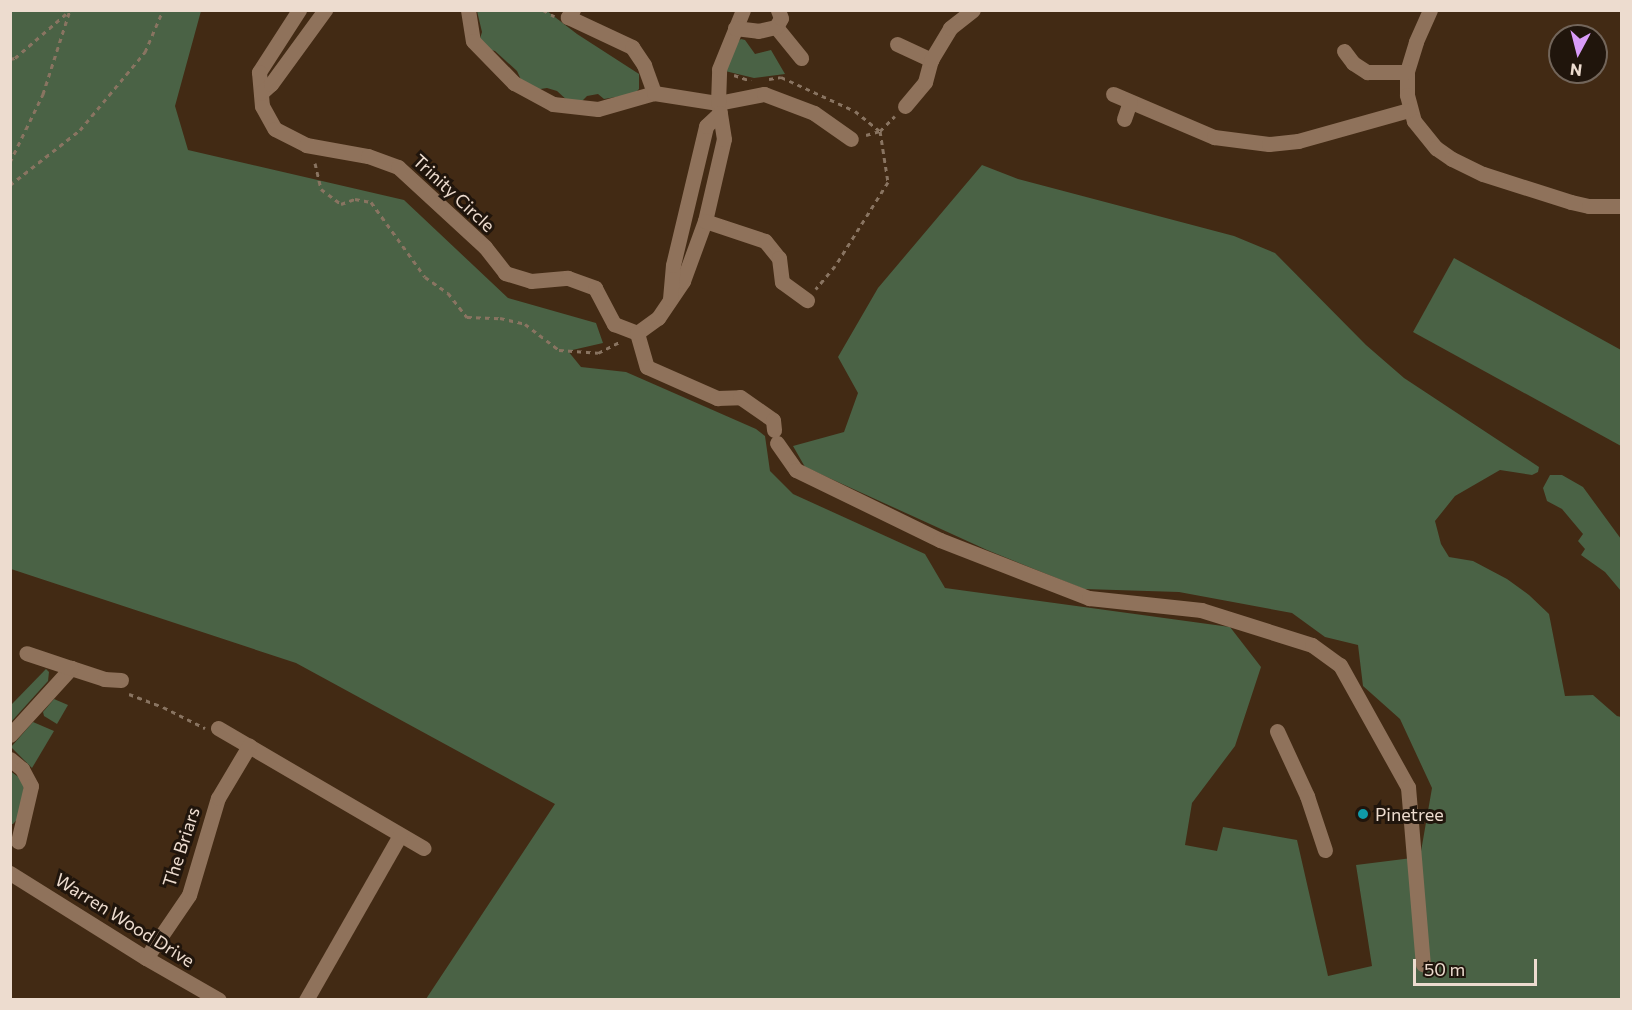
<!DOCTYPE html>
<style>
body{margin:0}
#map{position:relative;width:1632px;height:1010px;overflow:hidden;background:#422a14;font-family:Commissioner,sans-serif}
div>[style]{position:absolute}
.green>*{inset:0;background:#4a6245}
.path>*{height:3px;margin-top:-1.5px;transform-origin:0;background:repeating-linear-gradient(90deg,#897461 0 4.5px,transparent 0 9px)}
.minor>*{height:15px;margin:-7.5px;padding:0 7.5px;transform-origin:7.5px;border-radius:7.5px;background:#8f725b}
.dots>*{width:16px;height:16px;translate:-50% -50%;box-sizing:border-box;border:3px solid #20150c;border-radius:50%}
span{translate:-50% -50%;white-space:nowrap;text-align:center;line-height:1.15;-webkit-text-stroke:6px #20150c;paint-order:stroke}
.street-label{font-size:18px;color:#eddccf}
.poi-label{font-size:18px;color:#eddccf}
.left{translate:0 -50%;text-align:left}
.frame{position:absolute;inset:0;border:12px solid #eddccf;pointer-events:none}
.north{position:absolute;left:1548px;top:24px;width:60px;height:60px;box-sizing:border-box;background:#20150c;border:2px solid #72655a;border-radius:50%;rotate:187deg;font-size:16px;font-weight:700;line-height:24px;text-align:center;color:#eddccf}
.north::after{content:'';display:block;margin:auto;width:21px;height:27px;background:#d89bf8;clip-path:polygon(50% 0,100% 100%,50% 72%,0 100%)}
.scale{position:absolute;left:1413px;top:959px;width:124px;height:27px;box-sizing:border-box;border:3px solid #eddccf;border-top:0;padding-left:8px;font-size:18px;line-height:21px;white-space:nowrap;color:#eddccf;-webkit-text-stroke:4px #20150c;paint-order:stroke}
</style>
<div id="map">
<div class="green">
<i style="clip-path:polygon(11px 11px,201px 11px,175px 106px,188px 150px,404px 200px,508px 298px,596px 323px,603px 343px,568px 351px,581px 367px,626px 372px,756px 429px,765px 436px,770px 471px,793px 494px,925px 554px,945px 588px,1230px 627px,1261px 667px,1235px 746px,1192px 803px,1185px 845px,1217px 851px,1223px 827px,1297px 840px,1328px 976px,1372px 966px,1356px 865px,1420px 857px,1432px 788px,1400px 719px,1363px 686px,1358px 645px,1325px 637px,1292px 613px,1179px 592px,1084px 589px,987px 550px,805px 467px,793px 446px,844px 432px,858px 393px,838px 357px,878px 288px,982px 165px,1018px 179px,1234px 236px,1275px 253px,1366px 345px,1404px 378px,1539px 467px,1538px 472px,1532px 475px,1500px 470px,1455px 496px,1435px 521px,1441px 544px,1449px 557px,1473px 561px,1507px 579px,1529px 595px,1549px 614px,1565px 696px,1593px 695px,1617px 716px,1621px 717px,1621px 999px,426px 999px,555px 804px,296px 663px,11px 569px)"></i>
<i style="clip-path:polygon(477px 11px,547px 11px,577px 34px,639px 74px,639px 89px,634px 94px,604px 99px,598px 94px,587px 96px,582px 101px,568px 101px,557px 91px,547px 88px,534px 90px,523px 84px,517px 71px,495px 51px,487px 49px,479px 42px,482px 32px)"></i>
<i style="clip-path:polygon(741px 39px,745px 40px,755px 54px,771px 50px,785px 74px,754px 78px,725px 71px,735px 44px)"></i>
<i style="clip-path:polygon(1454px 258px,1621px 350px,1621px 446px,1413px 332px)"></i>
<i style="clip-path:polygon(1550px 475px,1562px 475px,1583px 487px,1621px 539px,1621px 591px,1605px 572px,1581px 555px,1585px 549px,1578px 541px,1583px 534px,1562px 509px,1547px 501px,1543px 488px)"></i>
<i style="clip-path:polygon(46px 669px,49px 672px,48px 681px,11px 722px,11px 705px)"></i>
<i style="clip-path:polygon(54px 699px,68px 705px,57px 724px,44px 716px,43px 712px)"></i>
<i style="clip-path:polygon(33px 722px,54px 731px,32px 768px,11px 747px)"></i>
<i style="clip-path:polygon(10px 771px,20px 778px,24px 786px,20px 816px,13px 824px,10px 824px)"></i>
</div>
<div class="path">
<i style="left:543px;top:10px;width:13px;rotate:29deg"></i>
<i style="left:10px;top:59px;width:5px;rotate:-11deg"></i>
<i style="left:15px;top:58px;width:72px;rotate:-41deg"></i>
<i style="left:734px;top:75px;width:18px;rotate:19deg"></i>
<i style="left:769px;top:79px;width:12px;rotate:-9deg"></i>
<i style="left:781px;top:77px;width:81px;rotate:24.7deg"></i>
<i style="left:855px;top:111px;width:32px;rotate:39deg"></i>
<i style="left:880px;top:131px;width:52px;rotate:81.1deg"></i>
<i style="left:888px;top:182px;width:99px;rotate:122.2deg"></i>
<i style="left:835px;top:266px;width:30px;rotate:130deg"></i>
<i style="left:866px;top:135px;width:15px;rotate:-16deg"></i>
<i style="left:880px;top:131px;width:21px;rotate:-45deg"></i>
<i style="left:10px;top:162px;width:76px;rotate:-64.1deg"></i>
<i style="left:43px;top:94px;width:88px;rotate:-72.2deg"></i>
<i style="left:315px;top:163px;width:27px;rotate:77deg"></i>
<i style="left:321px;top:189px;width:25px;rotate:37deg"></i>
<i style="left:341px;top:204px;width:15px;rotate:-20deg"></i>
<i style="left:355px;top:199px;width:16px;rotate:11deg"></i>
<i style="left:371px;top:202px;width:92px;rotate:54.2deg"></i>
<i style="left:425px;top:277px;width:28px;rotate:35deg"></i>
<i style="left:448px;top:293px;width:31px;rotate:52deg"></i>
<i style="left:467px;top:317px;width:33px;rotate:2deg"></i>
<i style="left:500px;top:318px;width:26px;rotate:13deg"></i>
<i style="left:525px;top:324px;width:43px;rotate:37.4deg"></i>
<i style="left:559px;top:350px;width:39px;rotate:4deg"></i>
<i style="left:598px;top:353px;width:25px;rotate:-27deg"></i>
<i style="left:10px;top:185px;width:89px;rotate:-38.2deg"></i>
<i style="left:80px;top:130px;width:102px;rotate:-50.2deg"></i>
<i style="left:145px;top:52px;width:46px;rotate:-66.8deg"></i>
<i style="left:129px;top:694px;width:36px;rotate:21deg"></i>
<i style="left:163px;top:707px;width:47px;rotate:26.6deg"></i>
</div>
<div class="minor">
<i style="left:299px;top:10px;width:74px;rotate:122.8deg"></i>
<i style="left:259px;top:72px;width:34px;rotate:85deg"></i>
<i style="left:262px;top:106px;width:26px;rotate:61deg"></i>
<i style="left:275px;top:129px;width:35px;rotate:27deg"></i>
<i style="left:306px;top:145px;width:63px;rotate:10.1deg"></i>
<i style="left:368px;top:156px;width:32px;rotate:20deg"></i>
<i style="left:398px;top:167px;width:118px;rotate:42.6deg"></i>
<i style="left:485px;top:247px;width:33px;rotate:52deg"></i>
<i style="left:505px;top:273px;width:27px;rotate:17deg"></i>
<i style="left:531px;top:281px;width:37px;rotate:-5deg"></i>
<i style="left:568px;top:278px;width:29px;rotate:20deg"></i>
<i style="left:595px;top:288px;width:41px;rotate:62.2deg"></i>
<i style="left:614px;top:324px;width:25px;rotate:21deg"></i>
<i style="left:637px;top:333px;width:26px;rotate:-36deg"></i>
<i style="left:658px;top:318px;width:45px;rotate:-56deg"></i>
<i style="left:683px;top:281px;width:64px;rotate:-69.9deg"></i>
<i style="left:705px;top:221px;width:84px;rotate:-77deg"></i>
<i style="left:724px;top:139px;width:36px;rotate:-99deg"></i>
<i style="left:718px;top:103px;width:47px;rotate:-11.1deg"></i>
<i style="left:764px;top:94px;width:53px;rotate:20.8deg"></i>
<i style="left:814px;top:113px;width:45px;rotate:35.1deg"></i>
<i style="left:468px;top:10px;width:31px;rotate:81deg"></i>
<i style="left:473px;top:41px;width:59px;rotate:45.7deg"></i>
<i style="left:514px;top:83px;width:44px;rotate:28.3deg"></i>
<i style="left:553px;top:104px;width:45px;rotate:6.3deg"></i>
<i style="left:598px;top:109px;width:58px;rotate:-15.9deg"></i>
<i style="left:573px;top:10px;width:9px;rotate:126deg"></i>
<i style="left:568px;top:17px;width:71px;rotate:25.1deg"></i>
<i style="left:632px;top:47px;width:22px;rotate:56deg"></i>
<i style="left:644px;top:65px;width:30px;rotate:70deg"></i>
<i style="left:654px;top:93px;width:65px;rotate:8.9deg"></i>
<i style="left:718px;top:103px;width:34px;rotate:-88deg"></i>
<i style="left:719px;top:69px;width:64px;rotate:-67.9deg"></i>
<i style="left:1430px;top:10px;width:35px;rotate:114deg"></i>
<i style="left:1416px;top:42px;width:31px;rotate:107deg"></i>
<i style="left:1407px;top:72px;width:23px;rotate:90deg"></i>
<i style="left:1407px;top:95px;width:27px;rotate:75deg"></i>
<i style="left:1414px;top:121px;width:35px;rotate:51deg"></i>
<i style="left:1436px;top:148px;width:19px;rotate:35deg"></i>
<i style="left:1452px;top:159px;width:34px;rotate:26deg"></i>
<i style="left:1483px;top:174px;width:92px;rotate:17.7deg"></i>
<i style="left:1571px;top:202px;width:18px;rotate:13deg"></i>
<i style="left:1589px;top:206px;width:33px"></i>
<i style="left:776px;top:27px;width:40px;rotate:51deg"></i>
<i style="left:735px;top:28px;width:23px;rotate:7deg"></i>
<i style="left:758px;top:31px;width:18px;rotate:-13deg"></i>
<i style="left:776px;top:27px;width:10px;rotate:-61deg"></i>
<i style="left:781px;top:18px;width:9px;rotate:-111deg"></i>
<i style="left:897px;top:44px;width:38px;rotate:25deg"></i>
<i style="left:1344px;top:51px;width:15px;rotate:53deg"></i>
<i style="left:1353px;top:63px;width:17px;rotate:33deg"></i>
<i style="left:1367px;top:72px;width:40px"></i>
<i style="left:261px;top:93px;width:13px;rotate:-42deg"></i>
<i style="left:271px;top:84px;width:92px;rotate:-53.9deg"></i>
<i style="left:1113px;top:94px;width:110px;rotate:23.1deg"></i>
<i style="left:1214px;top:137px;width:55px;rotate:7.3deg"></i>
<i style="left:1269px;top:144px;width:29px;rotate:-6deg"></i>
<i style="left:1298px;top:141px;width:115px;rotate:-15.6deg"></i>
<i style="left:905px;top:106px;width:31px;rotate:-50deg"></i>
<i style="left:925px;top:82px;width:23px;rotate:-75deg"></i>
<i style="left:931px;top:60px;width:37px;rotate:-59deg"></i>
<i style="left:950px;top:28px;width:29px;rotate:-38deg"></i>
<i style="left:1124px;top:119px;width:18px;rotate:-71deg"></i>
<i style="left:705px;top:221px;width:63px;rotate:18.4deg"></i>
<i style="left:765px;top:241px;width:22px;rotate:51deg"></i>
<i style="left:779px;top:258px;width:24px;rotate:83deg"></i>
<i style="left:782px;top:282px;width:31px;rotate:36deg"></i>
<i style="left:670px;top:299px;width:34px;rotate:-85deg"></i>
<i style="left:673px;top:265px;width:143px;rotate:-76.6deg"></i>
<i style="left:706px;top:126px;width:19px;rotate:-43deg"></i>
<i style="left:637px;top:333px;width:35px;rotate:74deg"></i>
<i style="left:647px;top:367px;width:77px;rotate:23.9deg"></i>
<i style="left:717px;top:398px;width:23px;rotate:-2deg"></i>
<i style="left:740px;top:397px;width:40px;rotate:34.9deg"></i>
<i style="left:773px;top:420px;width:10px;rotate:84deg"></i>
<i style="left:777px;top:443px;width:33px;rotate:55deg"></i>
<i style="left:796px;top:470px;width:160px;rotate:25.9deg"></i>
<i style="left:940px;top:540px;width:160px;rotate:21.3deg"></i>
<i style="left:1089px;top:598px;width:113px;rotate:6.1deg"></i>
<i style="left:1201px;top:610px;width:116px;rotate:17.5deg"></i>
<i style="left:1312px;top:645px;width:34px;rotate:36deg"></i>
<i style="left:1340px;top:665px;width:140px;rotate:60.9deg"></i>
<i style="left:1408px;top:787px;width:178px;rotate:85.2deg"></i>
<i style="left:71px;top:668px;width:35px;rotate:18deg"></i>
<i style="left:104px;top:679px;width:17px;rotate:3deg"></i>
<i style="left:218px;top:728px;width:238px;rotate:30.3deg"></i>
<i style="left:1277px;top:731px;width:72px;rotate:65.2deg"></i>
<i style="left:1307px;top:796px;width:57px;rotate:71.6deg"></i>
<i style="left:10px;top:735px;width:91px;rotate:-47.7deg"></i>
<i style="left:71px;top:668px;width:47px;rotate:-161.6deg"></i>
<i style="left:10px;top:759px;width:16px;rotate:40deg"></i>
<i style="left:22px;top:769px;width:19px;rotate:62deg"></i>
<i style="left:31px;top:786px;width:57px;rotate:103.1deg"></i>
<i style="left:10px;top:873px;width:160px;rotate:32deg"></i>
<i style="left:146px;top:958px;width:84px;rotate:29.9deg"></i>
<i style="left:146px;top:958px;width:76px;rotate:-55.7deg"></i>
<i style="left:189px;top:895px;width:101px;rotate:-73.4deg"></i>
<i style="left:218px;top:798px;width:61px;rotate:-59.2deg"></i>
<i style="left:306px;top:1000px;width:190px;rotate:-60.3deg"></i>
</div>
<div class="dots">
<i style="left:1363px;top:814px;background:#0f9aa8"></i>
</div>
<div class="street-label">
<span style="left:454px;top:193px;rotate:43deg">Trinity Circle</span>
<span style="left:181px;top:847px;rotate:-72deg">The Briars</span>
<span style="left:125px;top:920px;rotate:32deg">Warren Wood Drive</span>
</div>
<div class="poi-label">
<span class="left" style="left:1375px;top:814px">Pinetree</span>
</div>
<div class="frame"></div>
<div class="north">N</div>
<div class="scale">50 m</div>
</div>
